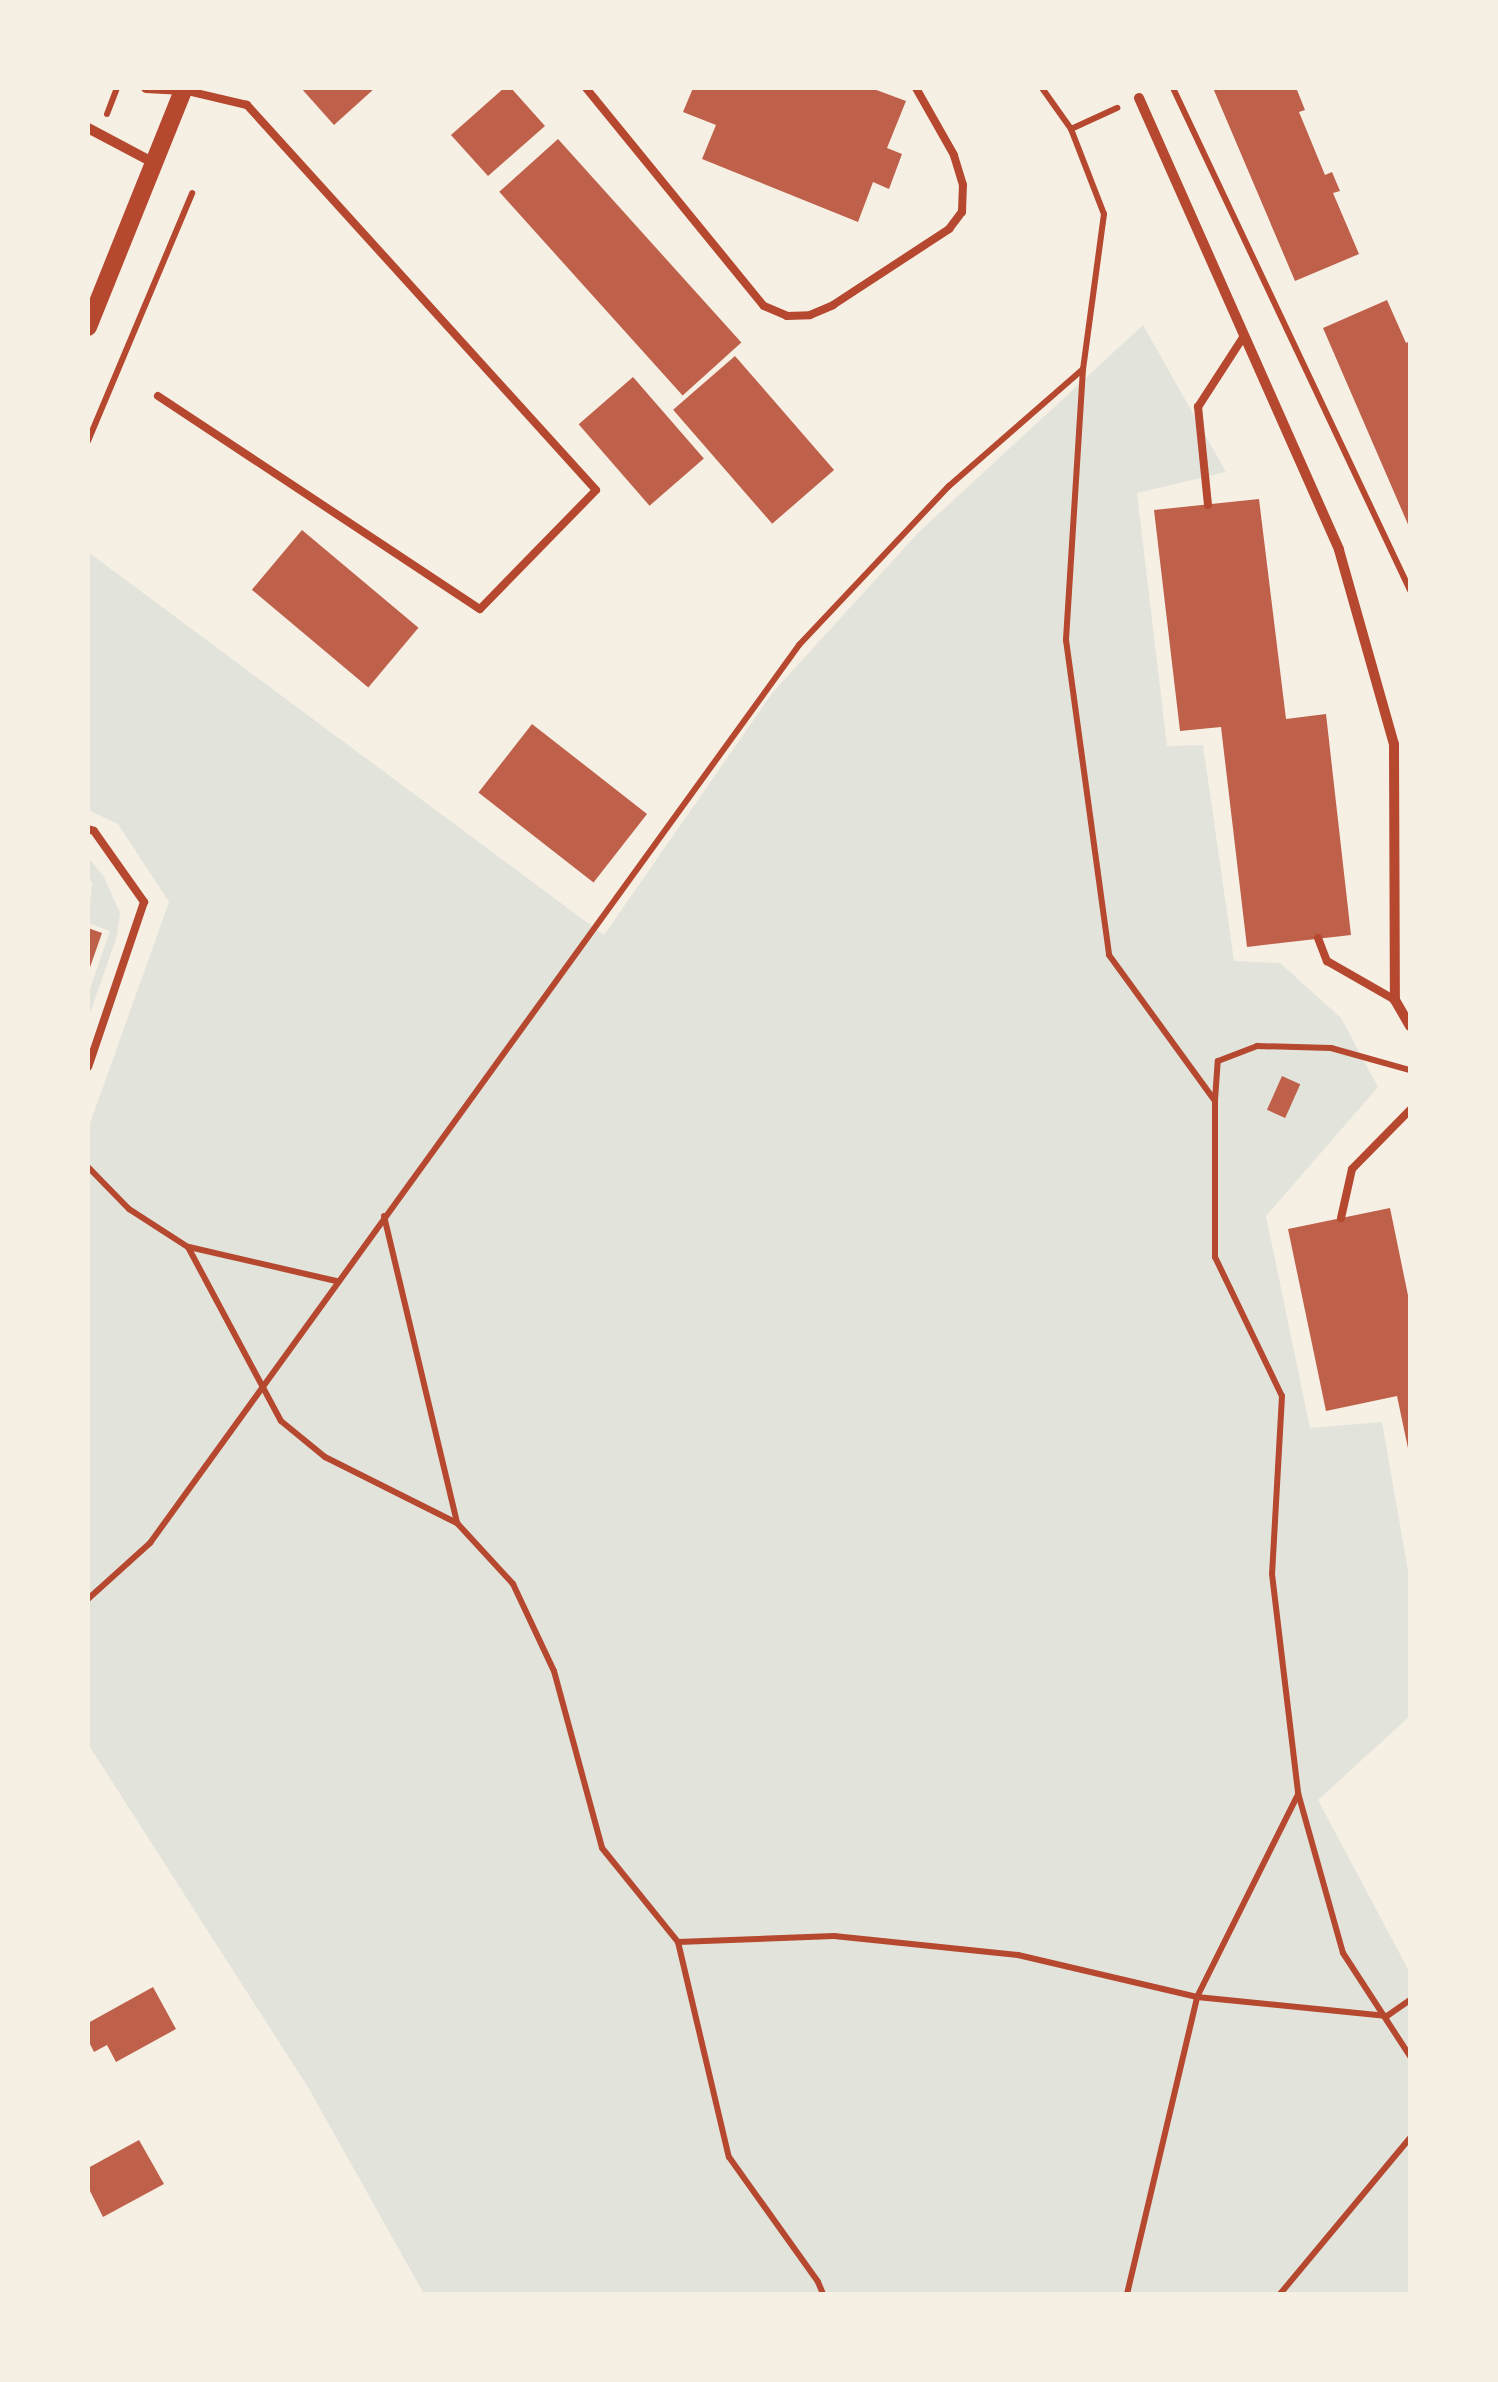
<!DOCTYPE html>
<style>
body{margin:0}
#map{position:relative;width:1498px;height:2382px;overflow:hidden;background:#f6efe4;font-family:Rubik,sans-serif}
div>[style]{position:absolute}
.green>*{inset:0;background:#e2e4dc}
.building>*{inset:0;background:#bf614a;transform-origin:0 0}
.path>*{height:6px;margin:-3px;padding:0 3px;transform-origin:3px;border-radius:3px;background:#b5482f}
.service>*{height:8px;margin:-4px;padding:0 4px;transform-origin:4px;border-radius:4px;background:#b5482f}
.minor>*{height:10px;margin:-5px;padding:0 5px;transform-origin:5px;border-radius:5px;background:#b5482f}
.tertiary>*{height:18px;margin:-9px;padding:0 9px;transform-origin:9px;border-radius:9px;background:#b5482f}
span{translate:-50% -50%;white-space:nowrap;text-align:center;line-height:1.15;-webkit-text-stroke:8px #f6efe4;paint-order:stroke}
.frame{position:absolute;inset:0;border:90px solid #f6efe4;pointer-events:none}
</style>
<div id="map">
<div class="green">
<i style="clip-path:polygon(1143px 325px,1226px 472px,1137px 493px,1167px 746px,1203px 745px,1234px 961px,1280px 963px,1341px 1018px,1378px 1087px,1266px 1216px,1310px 1428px,1382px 1422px,1410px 1582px,1410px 1716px,1318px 1800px,1410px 1973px,1410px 2294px,424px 2294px,309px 2089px,88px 1744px,88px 1129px,169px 902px,118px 824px,88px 810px,88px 552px,604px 935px,773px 692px,918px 533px)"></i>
<i style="clip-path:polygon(88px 857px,104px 877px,120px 913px,117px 936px,88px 1019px,88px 994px,110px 931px,88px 923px,92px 882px,88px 880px)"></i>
</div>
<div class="building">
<i style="clip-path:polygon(301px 88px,375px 88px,334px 125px)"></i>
<i style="clip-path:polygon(504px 88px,511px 88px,545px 126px,488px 176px,451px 135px)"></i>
<i style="clip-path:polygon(693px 88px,871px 88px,906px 101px,887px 148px,902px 154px,889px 189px,873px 182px,858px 222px,702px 159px,716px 125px,683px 112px)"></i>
<i style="clip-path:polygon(1213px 88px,1297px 90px,1305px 110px,1299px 112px,1325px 175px,1332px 172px,1340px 191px,1333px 193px,1359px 254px,1295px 281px)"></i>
<i style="left:558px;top:139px;width:274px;height:79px;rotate:48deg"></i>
<i style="clip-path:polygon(1387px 300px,1406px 343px,1410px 341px,1410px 529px,1323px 328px)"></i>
<i style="left:735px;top:356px;width:151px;height:82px;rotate:49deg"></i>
<i style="left:633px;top:377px;width:108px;height:72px;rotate:49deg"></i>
<i style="clip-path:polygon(1259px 499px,1286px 719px,1326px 714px,1351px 935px,1247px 947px,1221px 727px,1180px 731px,1154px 510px)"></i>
<i style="left:302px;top:530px;width:152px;height:78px;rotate:40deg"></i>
<i style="left:532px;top:724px;width:146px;height:87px;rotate:38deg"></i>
<i style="clip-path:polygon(88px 928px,102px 933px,88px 973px)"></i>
<i style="left:1282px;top:1076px;width:20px;height:37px;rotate:24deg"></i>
<i style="clip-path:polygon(1390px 1208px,1410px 1305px,1409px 1453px,1397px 1396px,1326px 1411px,1288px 1229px)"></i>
<i style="clip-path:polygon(153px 1987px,176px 2029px,116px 2062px,107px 2045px,94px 2052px,88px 2040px,88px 2023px)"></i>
<i style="clip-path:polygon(139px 2140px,164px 2184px,103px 2217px,88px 2187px,88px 2168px)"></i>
</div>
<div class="path">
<i style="left:1042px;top:88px;width:50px;rotate:54.7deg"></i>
<i style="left:1071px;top:129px;width:91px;rotate:68.8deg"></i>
<i style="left:1104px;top:214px;width:156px;rotate:97.7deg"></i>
<i style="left:1083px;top:369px;width:272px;rotate:93.6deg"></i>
<i style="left:1066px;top:640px;width:318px;rotate:82.2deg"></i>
<i style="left:1109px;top:955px;width:180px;rotate:54deg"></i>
<i style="left:1215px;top:1101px;width:156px;rotate:90deg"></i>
<i style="left:1215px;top:1257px;width:154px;rotate:64.3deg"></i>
<i style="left:1282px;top:1396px;width:178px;rotate:93.2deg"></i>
<i style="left:1272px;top:1574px;width:221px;rotate:83.2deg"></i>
<i style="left:1298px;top:1793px;width:166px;rotate:74.3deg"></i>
<i style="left:1343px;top:1953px;width:123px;rotate:57deg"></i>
<i style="left:1173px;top:88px;width:555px;rotate:64.73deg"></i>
<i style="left:107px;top:114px;width:28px;rotate:-69deg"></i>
<i style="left:1071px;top:129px;width:51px;rotate:-24.5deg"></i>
<i style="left:88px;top:441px;width:269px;rotate:-67.2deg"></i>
<i style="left:1215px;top:1100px;width:39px;rotate:-86deg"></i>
<i style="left:1218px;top:1061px;width:42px;rotate:-21deg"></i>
<i style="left:1257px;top:1046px;width:74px;rotate:1.5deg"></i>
<i style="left:1331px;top:1048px;width:82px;rotate:15.6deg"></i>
<i style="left:88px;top:1167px;width:59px;rotate:45.7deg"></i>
<i style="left:129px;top:1209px;width:70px;rotate:32.8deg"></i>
<i style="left:188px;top:1247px;width:197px;rotate:61.9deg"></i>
<i style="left:281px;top:1421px;width:57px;rotate:39.3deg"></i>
<i style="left:325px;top:1457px;width:148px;rotate:26.6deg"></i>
<i style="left:384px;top:1216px;width:316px;rotate:76.6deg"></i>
<i style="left:457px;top:1523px;width:83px;rotate:47.4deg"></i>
<i style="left:513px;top:1584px;width:96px;rotate:64.8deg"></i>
<i style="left:554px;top:1671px;width:183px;rotate:74.8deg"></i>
<i style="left:602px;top:1848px;width:121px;rotate:51deg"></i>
<i style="left:678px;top:1942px;width:156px;rotate:-2.2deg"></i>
<i style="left:834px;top:1936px;width:185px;rotate:5.9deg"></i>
<i style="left:1018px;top:1955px;width:184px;rotate:13.2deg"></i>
<i style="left:1197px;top:1997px;width:191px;rotate:5.7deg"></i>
<i style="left:1387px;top:2016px;width:28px;rotate:-35deg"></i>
<i style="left:189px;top:1247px;width:151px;rotate:13deg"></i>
<i style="left:88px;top:1599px;width:84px;rotate:-42.1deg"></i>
<i style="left:150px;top:1543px;width:1108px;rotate:-54.14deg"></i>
<i style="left:799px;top:645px;width:219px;rotate:-46.7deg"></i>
<i style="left:949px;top:486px;width:176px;rotate:-41.1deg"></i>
<i style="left:678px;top:1942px;width:221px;rotate:76.7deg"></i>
<i style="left:729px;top:2157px;width:153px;rotate:54.5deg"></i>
<i style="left:818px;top:2282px;width:13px;rotate:67deg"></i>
<i style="left:1127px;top:2294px;width:305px;rotate:-76.7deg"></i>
<i style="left:1197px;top:1997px;width:227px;rotate:-63.5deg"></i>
<i style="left:1280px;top:2294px;width:203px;rotate:-50.2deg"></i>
</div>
<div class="service">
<i style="left:586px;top:88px;width:281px;rotate:50.8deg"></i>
<i style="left:764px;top:306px;width:25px;rotate:23deg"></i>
<i style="left:787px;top:316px;width:23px;rotate:-2deg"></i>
<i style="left:810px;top:315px;width:25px;rotate:-23deg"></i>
<i style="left:833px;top:305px;width:139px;rotate:-33.2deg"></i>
<i style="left:949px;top:229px;width:21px;rotate:-53deg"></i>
<i style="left:962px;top:212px;width:27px;rotate:-88deg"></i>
<i style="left:963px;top:185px;width:31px;rotate:-107deg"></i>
<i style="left:954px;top:155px;width:77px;rotate:-119.6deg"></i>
<i style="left:158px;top:396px;width:386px;rotate:33.5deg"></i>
<i style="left:480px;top:609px;width:166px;rotate:-45.7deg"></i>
<i style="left:596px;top:490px;width:520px;rotate:-132.19deg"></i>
<i style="left:247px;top:105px;width:66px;rotate:-166.8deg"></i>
<i style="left:1208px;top:505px;width:99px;rotate:-95.8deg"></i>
<i style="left:1198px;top:407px;width:85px;rotate:-57.1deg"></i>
<i style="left:88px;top:829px;width:6px;rotate:18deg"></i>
<i style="left:94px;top:831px;width:87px;rotate:54.8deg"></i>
<i style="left:144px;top:902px;width:174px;rotate:108.7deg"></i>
<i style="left:1318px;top:938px;width:25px;rotate:69deg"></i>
<i style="left:1327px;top:961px;width:78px;rotate:29.8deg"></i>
<i style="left:1341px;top:1218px;width:50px;rotate:-77.3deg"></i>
<i style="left:1352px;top:1169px;width:83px;rotate:-45.5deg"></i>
</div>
<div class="minor">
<i style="left:146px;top:88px;width:37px;rotate:3deg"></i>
<i style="left:1139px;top:98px;width:494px;rotate:66.1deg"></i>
<i style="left:1339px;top:550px;width:202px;rotate:74.2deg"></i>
<i style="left:1394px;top:744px;width:256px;rotate:89.8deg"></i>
<i style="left:1395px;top:1000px;width:30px;rotate:60deg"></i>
<i style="left:88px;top:128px;width:75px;rotate:27.9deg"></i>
</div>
<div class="tertiary">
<i style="left:88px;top:327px;width:258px;rotate:-68.1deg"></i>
</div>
<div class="frame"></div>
</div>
